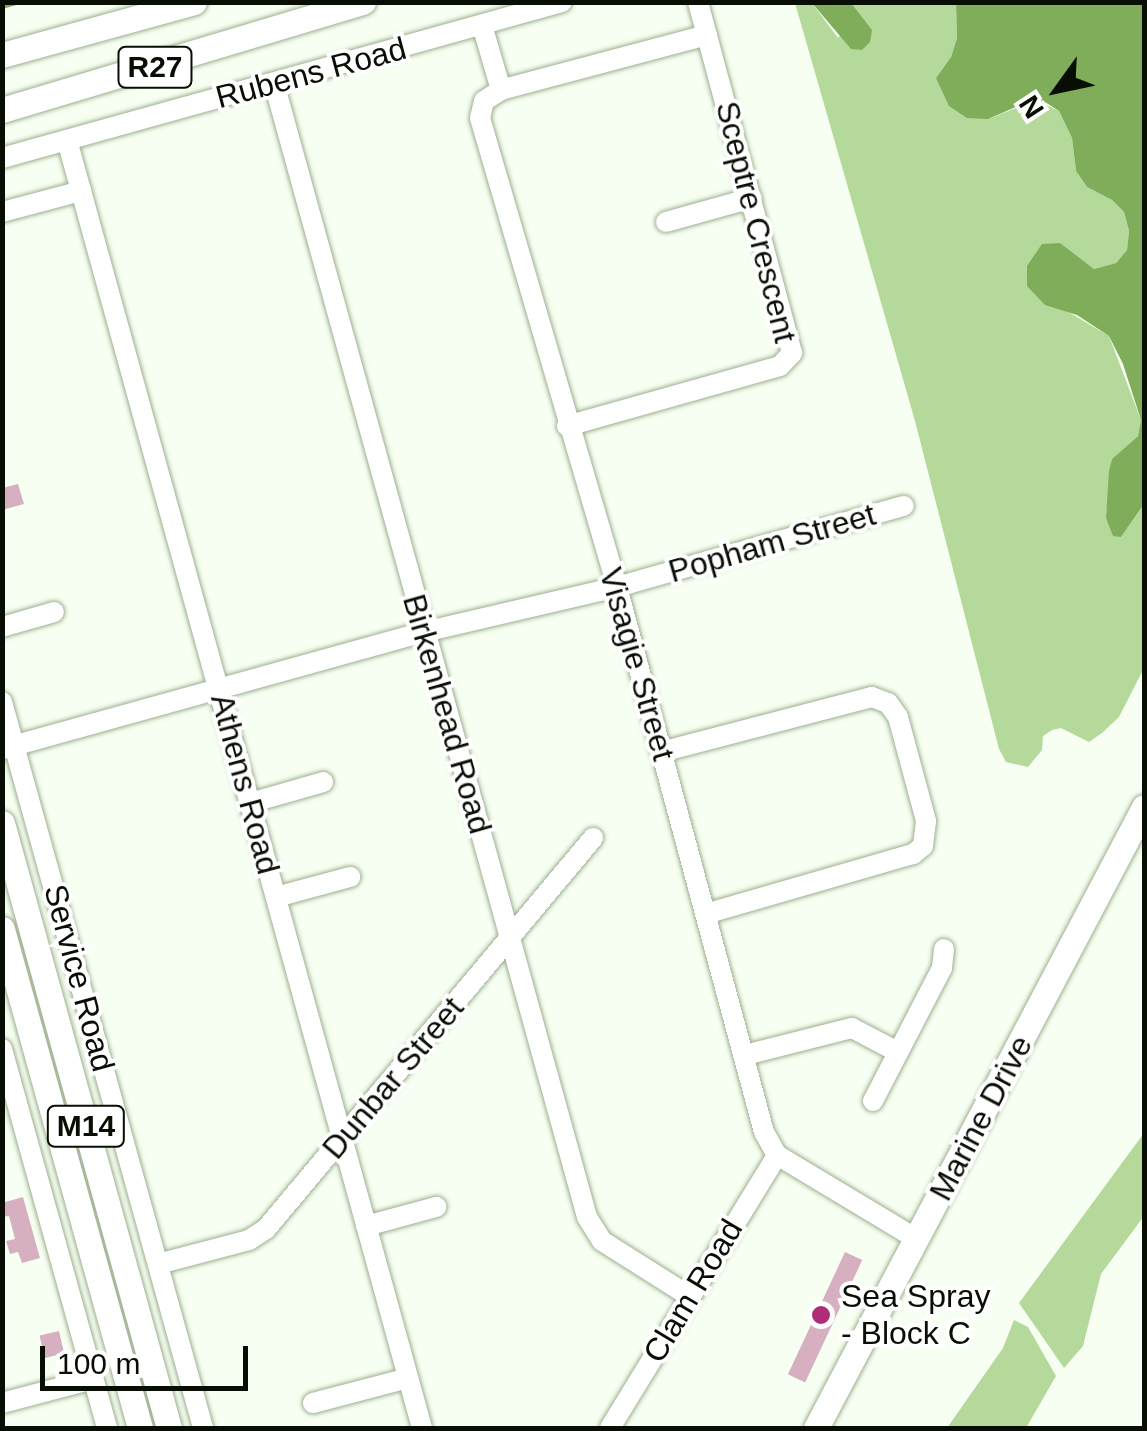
<!DOCTYPE html>
<style>
body{margin:0}
#map{position:relative;width:1147px;height:1431px;overflow:hidden;background:#f6fff1;font-family:Arial,sans-serif}
div>[style]{position:absolute}
.green>*{inset:0;background:#b5d99a}
.water>*{inset:0;background:#7fad5a}
.stream>*{height:4px;margin:-2px;padding:0 2px;transform-origin:2px;border-radius:2px;background:#7fad5a}
.building>*{inset:0;background:#d6b0c1;transform-origin:0 0}
.roads{filter:drop-shadow(0 0 2px #9daf90) drop-shadow(0 0 2px #9daf90)}
.minor>*{height:20px;margin:-10px;padding:0 10px;transform-origin:10px;border-radius:10px;background:#fff}
.major>*{height:25px;margin:-12.5px;padding:0 12.5px;transform-origin:12.5px;border-radius:12.5px;background:#fff}
.dots>*{width:28px;height:28px;translate:-50% -50%;box-sizing:border-box;border:5px solid #fff;border-radius:50%}
span{translate:-50% -50%;white-space:nowrap;text-align:center;line-height:1.15;-webkit-text-stroke:8px #fff;paint-order:stroke}
.shield-label span{padding:2px 8px;background:#fff;border:2px solid;border-radius:8px;-webkit-text-stroke-width:0}
.shield-label{font-size:30px;color:#080e04;font-weight:700}
.street-label{font-size:32px;color:#080e04}
.poi-label{font-size:32px;color:#080e04}
.left{translate:0 -50%;text-align:left}
.frame{position:absolute;inset:0;border:5px solid #080e04;pointer-events:none}
.north{position:absolute;left:1007px;top:40px;width:100px;height:100px;-webkit-text-stroke:8px #fff;paint-order:stroke;rotate:237deg;font-size:28px;font-weight:700;line-height:40px;text-align:center;color:#080e04}
.north::after{content:'';display:block;margin:auto;width:35px;height:45px;background:#080e04;clip-path:polygon(50% 0,100% 100%,50% 72%,0 100%)}
.scale{position:absolute;left:40px;top:1346px;width:208px;height:45px;box-sizing:border-box;border:5px solid #080e04;border-top:0;padding-left:12px;font-size:30px;line-height:35px;white-space:nowrap;color:#080e04;-webkit-text-stroke:8px #fff;paint-order:stroke}
</style>
<div id="map">
<div class="green">
<i style="clip-path:polygon(795px 3px,812px 3px,838px 38px,857px 13px,851px 3px,956px 3px,957px 38px,951px 57px,936px 78px,988px 119px,1036px 100px,1059px 111px,1072px 138px,1076px 171px,1087px 187px,1112px 200px,1124px 212px,1129px 231px,1127px 250px,1116px 263px,1094px 269px,1060px 244px,1065px 310px,1109px 336px,1141px 420px,1138px 436px,1112px 459px,1106px 517px,1121px 537px,1144px 504px,1144px 668px,1119px 717px,1102px 733px,1089px 742px,1061px 728px,1052px 730px,1043px 736px,1042px 750px,1028px 767px,1006px 762px,999px 749px,915px 421px)"></i>
<i style="clip-path:polygon(1144px 1133px,1144px 1216px,1101px 1274px,1083px 1346px,1064px 1368px,1019px 1303px)"></i>
<i style="clip-path:polygon(1014px 1320px,1028px 1327px,1056px 1376px,1026px 1428px,947px 1428px,1003px 1348px)"></i>
</div>
<div class="water">
<i style="clip-path:polygon(812px 3px,851px 3px,872px 30px,870px 42px,862px 50px,851px 49px)"></i>
<i style="clip-path:polygon(956px 3px,1144px 3px,1144px 504px,1121px 537px,1113px 536px,1106px 518px,1109px 471px,1112px 459px,1138px 436px,1141px 420px,1123px 364px,1109px 336px,1077px 315px,1045px 305px,1027px 286px,1027px 266px,1042px 244px,1060px 243px,1094px 269px,1116px 263px,1127px 250px,1129px 231px,1124px 212px,1112px 200px,1087px 187px,1076px 171px,1072px 138px,1059px 111px,1045px 102px,1020px 105px,988px 119px,967px 118px,949px 106px,936px 78px,951px 57px,957px 38px)"></i>
</div>
<div class="stream">
<i style="left:2px;top:7px;width:18px;rotate:-16deg"></i>
</div>
<div class="building">
<i style="clip-path:polygon(18px 484px,24px 504px,2px 510px,2px 488px)"></i>
<i style="clip-path:polygon(23px 1197px,40px 1258px,22px 1263px,18px 1252px,10px 1254px,6px 1241px,15px 1239px,9px 1216px,2px 1217px,2px 1203px)"></i>
<i style="left:845px;top:1252px;width:19px;height:135px;rotate:25deg"></i>
<i style="left:59px;top:1331px;width:23px;height:20px;rotate:77deg"></i>
</div>
<div class="roads">
<div class="minor">
<i style="left:482px;top:25px;width:68px;rotate:73.7deg"></i>
<i style="left:707px;top:35px;width:213px;rotate:165.1deg"></i>
<i style="left:501px;top:90px;width:20px;rotate:147deg"></i>
<i style="left:484px;top:101px;width:17px;rotate:103deg"></i>
<i style="left:480px;top:118px;width:489px;rotate:73.7deg"></i>
<i style="left:617px;top:587px;width:564px;rotate:74.91deg"></i>
<i style="left:764px;top:1132px;width:26px;rotate:61deg"></i>
<i style="left:777px;top:1155px;width:163px;rotate:31deg"></i>
<i style="left:274px;top:83px;width:1176px;rotate:74.57deg"></i>
<i style="left:587px;top:1217px;width:28px;rotate:58deg"></i>
<i style="left:602px;top:1241px;width:103px;rotate:32.3deg"></i>
<i style="left:67px;top:140px;width:1336px;rotate:74.59deg"></i>
<i style="left:2px;top:158px;width:581px;rotate:-15.57deg"></i>
<i style="left:2px;top:212px;width:82px;rotate:-14.9deg"></i>
<i style="left:666px;top:222px;width:89px;rotate:-15.6deg"></i>
<i style="left:567px;top:426px;width:221px;rotate:-15.7deg"></i>
<i style="left:780px;top:366px;width:18px;rotate:-47deg"></i>
<i style="left:792px;top:353px;width:363px;rotate:-105deg"></i>
<i style="left:2px;top:627px;width:54px;rotate:-16.1deg"></i>
<i style="left:2px;top:702px;width:753px;rotate:74.52deg"></i>
<i style="left:2px;top:749px;width:438px;rotate:-15.5deg"></i>
<i style="left:424px;top:632px;width:198px;rotate:-13.1deg"></i>
<i style="left:617px;top:587px;width:298px;rotate:-15.8deg"></i>
<i style="left:661px;top:752px;width:218px;rotate:-14.6deg"></i>
<i style="left:872px;top:697px;width:17px;rotate:21deg"></i>
<i style="left:888px;top:703px;width:17px;rotate:54deg"></i>
<i style="left:898px;top:717px;width:108px;rotate:74.9deg"></i>
<i style="left:926px;top:821px;width:25px;rotate:97deg"></i>
<i style="left:923px;top:846px;width:13px;rotate:141deg"></i>
<i style="left:913px;top:854px;width:213px;rotate:163.9deg"></i>
<i style="left:250px;top:803px;width:76px;rotate:-16deg"></i>
<i style="left:276px;top:897px;width:77px;rotate:-15.1deg"></i>
<i style="left:2px;top:1049px;width:393px;rotate:74.5deg"></i>
<i style="left:745px;top:1055px;width:110px;rotate:-14.2deg"></i>
<i style="left:852px;top:1028px;width:52px;rotate:27.6deg"></i>
<i style="left:873px;top:1101px;width:150px;rotate:-62.6deg"></i>
<i style="left:942px;top:968px;width:19px;rotate:-84deg"></i>
<i style="left:366px;top:1226px;width:73px;rotate:-15.2deg"></i>
<i style="left:158px;top:1264px;width:94px;rotate:-14.8deg"></i>
<i style="left:249px;top:1240px;width:20px;rotate:-33deg"></i>
<i style="left:266px;top:1229px;width:510px;rotate:-50.09deg"></i>
<i style="left:2px;top:1403px;width:94px;rotate:-14.8deg"></i>
<i style="left:313px;top:1403px;width:98px;rotate:-14.7deg"></i>
<i style="left:610px;top:1428px;width:320px;rotate:-58.5deg"></i>
</div>
<div class="major">
<i style="left:2px;top:55px;width:199px;rotate:-15.4deg"></i>
<i style="left:2px;top:110px;width:377px;rotate:-16.7deg"></i>
<i style="left:2px;top:823px;width:628px;rotate:74.57deg"></i>
<i style="left:2px;top:929px;width:518px;rotate:74.54deg"></i>
<i style="left:816px;top:1428px;width:702px;rotate:-62.16deg"></i>
</div>
</div>
<div class="dots">
<i style="left:821px;top:1315px;background:#af2d77"></i>
</div>
<div class="shield-label">
<span style="left:155px;top:67px">R27</span>
<span style="left:86px;top:1126px">M14</span>
</div>
<div class="street-label">
<span style="left:311px;top:73px;rotate:-15deg">Rubens Road</span>
<span style="left:756px;top:222px;rotate:76deg">Sceptre Crescent</span>
<span style="left:772px;top:543px;rotate:-16deg">Popham Street</span>
<span style="left:637px;top:664px;rotate:74deg">Visagie Street</span>
<span style="left:447px;top:714px;rotate:74deg">Birkenhead Road</span>
<span style="left:245px;top:784px;rotate:75deg">Athens Road</span>
<span style="left:79px;top:978px;rotate:75deg">Service Road</span>
<span style="left:393px;top:1078px;rotate:-50deg">Dunbar Street</span>
<span style="left:981px;top:1118px;rotate:-62deg">Marine Drive</span>
<span style="left:693px;top:1291px;rotate:-59deg">Clam Road</span>
</div>
<div class="poi-label">
<span class="left" style="left:841px;top:1315px">Sea Spray<br>- Block C</span>
</div>
<div class="frame"></div>
<div class="north">N</div>
<div class="scale">100 m</div>
</div>
